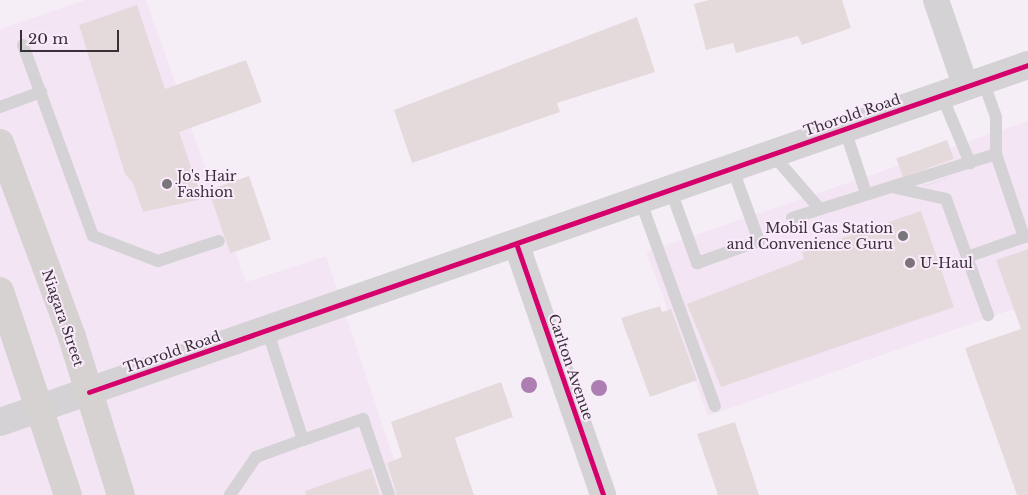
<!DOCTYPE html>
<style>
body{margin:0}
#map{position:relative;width:1028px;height:495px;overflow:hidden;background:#f6eef7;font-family:"Libre Baskerville",serif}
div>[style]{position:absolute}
.built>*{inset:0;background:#f4e5f5}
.building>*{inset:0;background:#e5dadb;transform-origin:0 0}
.service>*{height:12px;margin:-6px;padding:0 6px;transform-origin:6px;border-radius:6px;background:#d4d2d4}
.minor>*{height:26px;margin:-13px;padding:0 13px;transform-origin:13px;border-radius:13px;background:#d4d2d4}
.tertiary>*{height:28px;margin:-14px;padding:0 14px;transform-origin:14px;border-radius:14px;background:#d4d2d4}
.secondary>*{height:28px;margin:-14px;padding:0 14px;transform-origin:14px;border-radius:14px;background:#d6d2d1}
.cycleway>*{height:5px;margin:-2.5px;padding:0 2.5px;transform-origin:2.5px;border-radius:2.5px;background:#d6006c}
.trees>*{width:16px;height:16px;margin:-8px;border-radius:50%;background:#ac7eb1}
.dots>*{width:14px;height:14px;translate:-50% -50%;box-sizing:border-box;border:2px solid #faeafb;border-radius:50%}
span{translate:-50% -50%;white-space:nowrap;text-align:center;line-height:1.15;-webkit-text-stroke:4px #faeafb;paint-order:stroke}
.street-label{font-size:14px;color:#383238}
.poi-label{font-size:14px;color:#383238}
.left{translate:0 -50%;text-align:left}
.right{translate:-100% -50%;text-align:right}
.scale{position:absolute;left:20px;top:30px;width:99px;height:22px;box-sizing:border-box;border:2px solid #383238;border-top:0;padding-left:6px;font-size:15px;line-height:18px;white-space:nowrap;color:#383238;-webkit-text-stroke:4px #faeafb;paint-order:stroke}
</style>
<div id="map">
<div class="built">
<i style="clip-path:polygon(85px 0,146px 0,246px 282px,326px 256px,406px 495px,0 495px,0 29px)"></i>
<i style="clip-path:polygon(1028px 121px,1028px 304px,708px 416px,646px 252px)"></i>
</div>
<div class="building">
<i style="clip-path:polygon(709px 0,842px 0,851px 28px,802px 45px,798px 36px,736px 53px,733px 43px,706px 50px,694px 4px)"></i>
<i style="clip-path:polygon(137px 5px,165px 89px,246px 60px,262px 102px,179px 132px,202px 199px,143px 212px,133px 183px,125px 174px,79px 25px)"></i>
<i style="clip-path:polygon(637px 17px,655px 72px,557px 103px,560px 112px,412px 163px,394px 110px)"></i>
<i style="left:947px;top:140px;width:20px;height:54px;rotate:70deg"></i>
<i style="clip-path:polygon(959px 174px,926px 186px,923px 186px)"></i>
<i style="left:249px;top:176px;width:67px;height:43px;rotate:71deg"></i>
<i style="clip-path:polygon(921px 211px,954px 307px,721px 387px,687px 304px,804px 259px,802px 252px)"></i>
<i style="clip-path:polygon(1028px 249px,1028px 495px,1017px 495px,965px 348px,1021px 329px,996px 260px)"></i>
<i style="clip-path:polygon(660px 306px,662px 312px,671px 309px,697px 380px,650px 397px,621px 318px)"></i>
<i style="clip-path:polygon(501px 382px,513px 417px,455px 438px,474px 495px,397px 495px,387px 463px,402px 457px,391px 422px)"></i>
<i style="clip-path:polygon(735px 422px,759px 495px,718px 495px,697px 434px)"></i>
<i style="clip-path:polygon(371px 468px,380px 495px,306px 495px,305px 491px)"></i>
</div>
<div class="service">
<i style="left:23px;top:45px;width:203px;rotate:69.9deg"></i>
<i style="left:93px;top:236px;width:70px;rotate:21deg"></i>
<i style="left:158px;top:261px;width:64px;rotate:-18.2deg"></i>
<i style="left:983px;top:81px;width:38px;rotate:70deg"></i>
<i style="left:996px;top:117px;width:37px;rotate:90deg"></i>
<i style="left:942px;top:96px;width:73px;rotate:67.3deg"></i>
<i style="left:0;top:107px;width:44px;rotate:-20.1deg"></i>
<i style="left:845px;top:130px;width:66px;rotate:71.6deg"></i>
<i style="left:773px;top:155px;width:72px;rotate:49deg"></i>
<i style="left:896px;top:188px;width:51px;rotate:12.4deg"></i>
<i style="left:946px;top:199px;width:62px;rotate:70.1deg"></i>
<i style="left:671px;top:191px;width:77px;rotate:70.1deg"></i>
<i style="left:697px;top:263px;width:66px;rotate:-19.5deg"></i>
<i style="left:759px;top:241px;width:76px;rotate:-110.1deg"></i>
<i style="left:641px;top:202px;width:217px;rotate:70.1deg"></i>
<i style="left:792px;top:218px;width:214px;rotate:-17.4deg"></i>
<i style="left:996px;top:154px;width:88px;rotate:71.4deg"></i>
<i style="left:1024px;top:237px;width:60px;rotate:160.7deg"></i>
<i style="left:967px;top:257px;width:62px;rotate:70.1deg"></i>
<i style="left:303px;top:440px;width:64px;rotate:-19.3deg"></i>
<i style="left:363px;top:419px;width:80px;rotate:71.1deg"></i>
<i style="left:230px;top:495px;width:46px;rotate:-55.6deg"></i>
<i style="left:256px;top:457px;width:50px;rotate:-19.9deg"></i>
<i style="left:303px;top:440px;width:114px;rotate:-108deg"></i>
</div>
<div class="minor">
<i style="left:936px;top:0;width:92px;rotate:71deg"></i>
<i style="left:517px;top:246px;width:263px;rotate:70.9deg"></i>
</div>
<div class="tertiary">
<i style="left:0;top:422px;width:1088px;rotate:-19.15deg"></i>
</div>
<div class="secondary">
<i style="left:0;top:143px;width:207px;rotate:69.6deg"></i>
<i style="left:72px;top:337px;width:165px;rotate:72.8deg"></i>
<i style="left:0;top:291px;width:215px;rotate:71.6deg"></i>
</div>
<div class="cycleway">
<i style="left:517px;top:246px;width:263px;rotate:70.9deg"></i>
<i style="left:89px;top:392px;width:994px;rotate:-19.2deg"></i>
</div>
<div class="trees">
<i style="left:529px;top:385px"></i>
<i style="left:599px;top:388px"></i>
</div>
<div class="dots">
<i style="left:167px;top:184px;background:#7a747b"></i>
<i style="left:903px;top:236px;background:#7a747b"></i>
<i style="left:910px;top:263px;background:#7a747b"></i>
</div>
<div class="street-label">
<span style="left:852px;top:115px;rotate:-19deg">Thorold Road</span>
<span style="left:63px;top:318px;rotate:71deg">Niagara Street</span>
<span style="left:172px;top:352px;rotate:-19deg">Thorold Road</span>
<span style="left:571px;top:367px;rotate:71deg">Carlton Avenue</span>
</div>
<div class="poi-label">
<span class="left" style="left:177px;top:184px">Jo's Hair<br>Fashion</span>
<span class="right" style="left:893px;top:236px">Mobil Gas Station<br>and Convenience Guru</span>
<span class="left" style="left:920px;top:263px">U-Haul</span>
</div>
<div class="scale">20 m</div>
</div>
